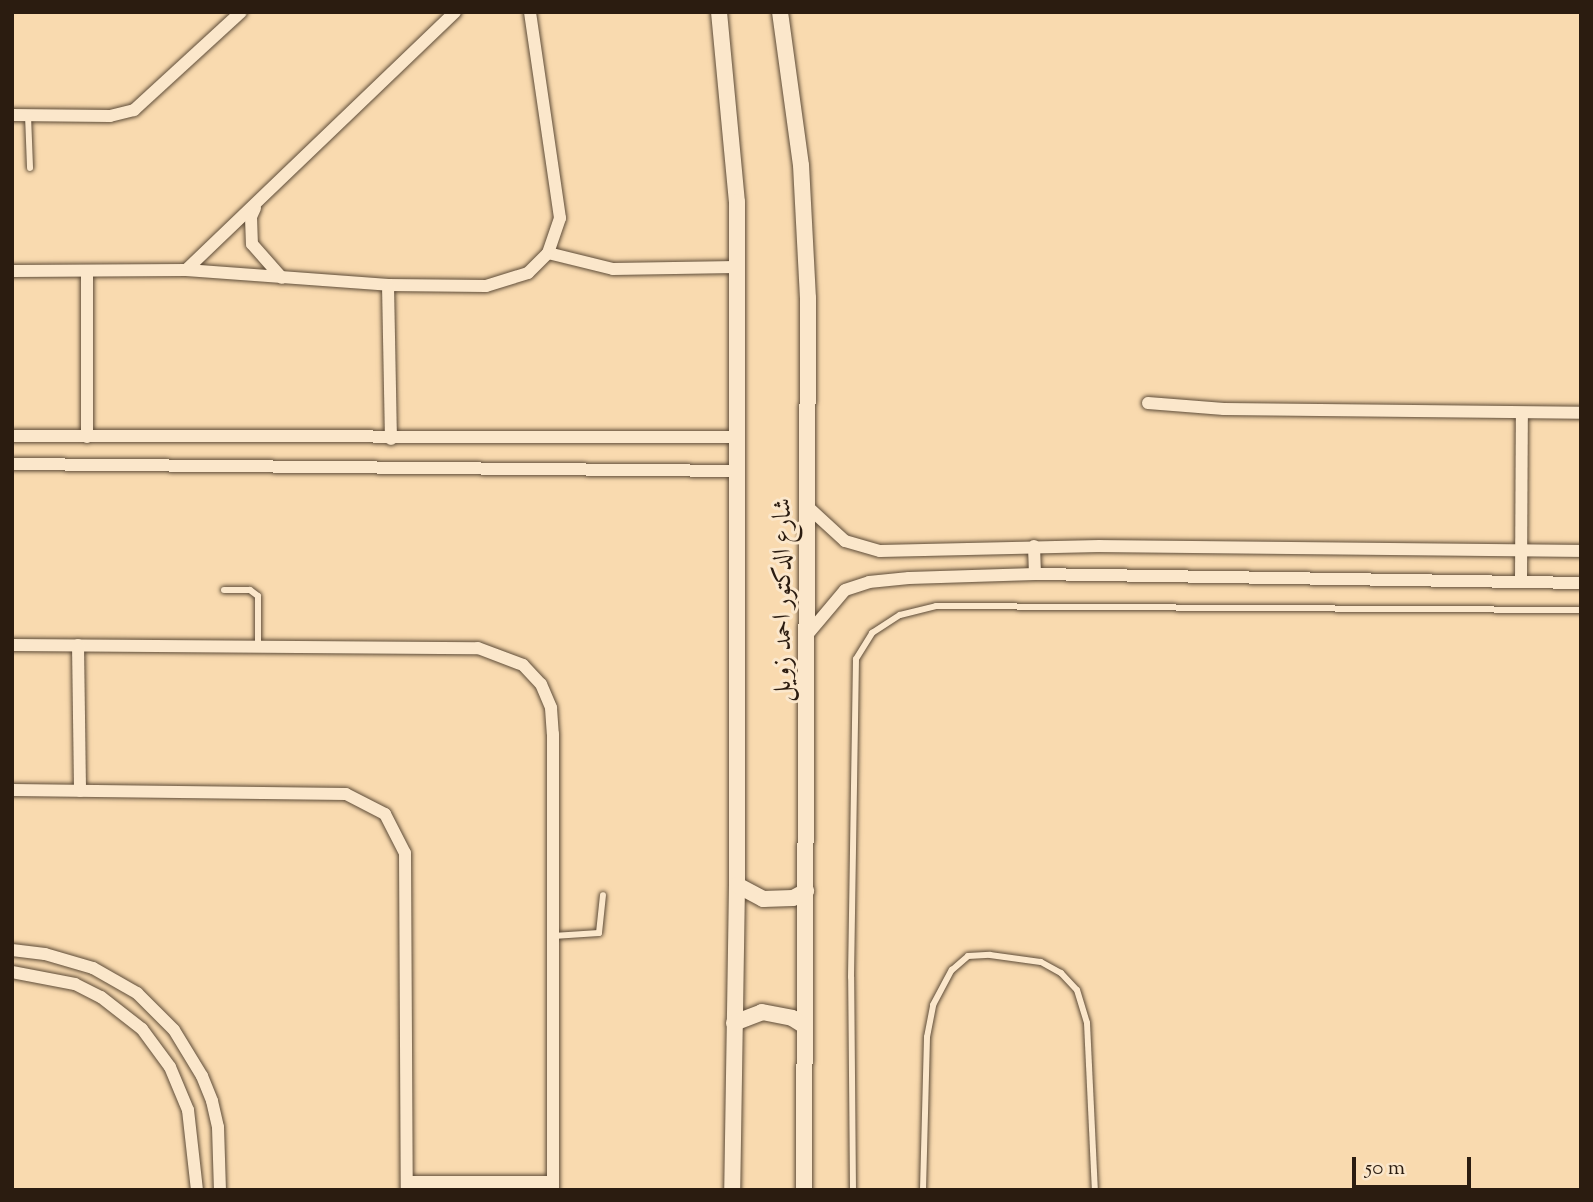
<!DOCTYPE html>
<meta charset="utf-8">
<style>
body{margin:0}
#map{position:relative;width:1593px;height:1202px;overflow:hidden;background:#f9daaf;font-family:"Sorts Mill Goudy",Amiri,serif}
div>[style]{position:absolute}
.roads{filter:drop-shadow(0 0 2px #5e4c38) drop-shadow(0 0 2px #5e4c38)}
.service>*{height:6px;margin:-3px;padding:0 3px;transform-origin:3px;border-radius:3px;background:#fbe7cb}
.minor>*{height:12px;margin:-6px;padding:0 6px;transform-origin:6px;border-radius:6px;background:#fbe7cb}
.tertiary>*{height:16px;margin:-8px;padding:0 8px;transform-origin:8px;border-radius:8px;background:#fbe7cb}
span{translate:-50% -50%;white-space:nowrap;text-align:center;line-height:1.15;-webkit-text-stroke:6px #fbe7cb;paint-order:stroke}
.street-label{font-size:26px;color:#2b1c10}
.frame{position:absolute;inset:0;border:14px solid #2b1c10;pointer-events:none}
.scale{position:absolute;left:1352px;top:1157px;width:119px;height:32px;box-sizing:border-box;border:4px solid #2b1c10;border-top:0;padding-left:9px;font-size:21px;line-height:24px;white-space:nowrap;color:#2b1c10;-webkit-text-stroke:5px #fbe7cb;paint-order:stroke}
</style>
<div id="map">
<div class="roads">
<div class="service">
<i style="left:28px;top:115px;width:53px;rotate:87.8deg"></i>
<i style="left:224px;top:590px;width:26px"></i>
<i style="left:250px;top:590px;width:10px;rotate:37deg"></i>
<i style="left:258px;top:596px;width:50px;rotate:90deg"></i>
<i style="left:553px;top:936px;width:46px;rotate:-3.7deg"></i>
<i style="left:599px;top:933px;width:38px;rotate:-84deg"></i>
<i style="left:853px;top:1190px;width:213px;rotate:-90.5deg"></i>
<i style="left:851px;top:977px;width:318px;rotate:-89.1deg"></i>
<i style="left:856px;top:659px;width:31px;rotate:-58deg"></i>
<i style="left:872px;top:633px;width:33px;rotate:-33deg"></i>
<i style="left:900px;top:615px;width:37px;rotate:-14deg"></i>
<i style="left:936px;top:606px;width:645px;rotate:0.36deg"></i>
<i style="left:923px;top:1190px;width:153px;rotate:-88.5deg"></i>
<i style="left:927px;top:1037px;width:33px;rotate:-79deg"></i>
<i style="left:933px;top:1005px;width:40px;rotate:-62deg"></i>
<i style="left:952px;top:970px;width:21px;rotate:-41deg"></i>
<i style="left:968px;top:956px;width:22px;rotate:-3deg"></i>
<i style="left:990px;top:955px;width:51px;rotate:7.8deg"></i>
<i style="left:1041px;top:962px;width:23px;rotate:29deg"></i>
<i style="left:1061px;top:973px;width:23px;rotate:47deg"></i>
<i style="left:1077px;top:990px;width:34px;rotate:73deg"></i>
<i style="left:1087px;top:1023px;width:167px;rotate:87.3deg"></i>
</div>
<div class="minor">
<i style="left:12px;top:115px;width:98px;rotate:0.6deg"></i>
<i style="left:110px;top:116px;width:25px;rotate:-14deg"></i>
<i style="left:134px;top:110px;width:145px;rotate:-42.5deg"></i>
<i style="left:255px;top:208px;width:10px;rotate:114deg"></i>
<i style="left:251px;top:217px;width:27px;rotate:88deg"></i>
<i style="left:252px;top:244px;width:45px;rotate:48.6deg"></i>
<i style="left:548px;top:253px;width:67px;rotate:13.8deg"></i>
<i style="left:613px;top:269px;width:123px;rotate:-0.9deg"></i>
<i style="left:186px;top:270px;width:373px;rotate:-43.8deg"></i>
<i style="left:12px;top:271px;width:174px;rotate:-0.3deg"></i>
<i style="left:186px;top:270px;width:203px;rotate:4.2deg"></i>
<i style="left:388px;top:285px;width:98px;rotate:0.6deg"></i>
<i style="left:486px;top:286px;width:44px;rotate:-17.2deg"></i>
<i style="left:528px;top:273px;width:28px;rotate:-45deg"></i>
<i style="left:548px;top:253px;width:37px;rotate:-71deg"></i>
<i style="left:560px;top:218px;width:208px;rotate:-98.3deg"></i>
<i style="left:388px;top:285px;width:154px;rotate:88.9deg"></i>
<i style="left:1148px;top:403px;width:76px;rotate:4.5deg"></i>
<i style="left:1224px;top:409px;width:357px;rotate:0.6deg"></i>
<i style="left:12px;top:436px;width:723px;rotate:0.08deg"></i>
<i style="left:87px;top:437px;width:164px;rotate:-90deg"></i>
<i style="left:12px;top:464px;width:723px;rotate:0.55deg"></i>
<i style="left:809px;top:508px;width:49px;rotate:42.5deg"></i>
<i style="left:845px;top:541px;width:36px;rotate:16deg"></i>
<i style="left:880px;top:551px;width:220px;rotate:-1.3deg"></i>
<i style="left:1100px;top:546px;width:481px;rotate:0.6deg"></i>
<i style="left:1034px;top:546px;width:28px;rotate:88deg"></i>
<i style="left:1521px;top:582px;width:168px;rotate:-89.7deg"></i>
<i style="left:808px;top:634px;width:57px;rotate:-49.9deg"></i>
<i style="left:845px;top:590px;width:25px;rotate:-18deg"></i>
<i style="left:869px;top:582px;width:40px;rotate:-5.7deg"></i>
<i style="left:909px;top:578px;width:126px;rotate:-1.8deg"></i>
<i style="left:1035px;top:574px;width:546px;rotate:0.94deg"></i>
<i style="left:12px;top:645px;width:466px;rotate:0.4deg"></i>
<i style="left:478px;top:648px;width:48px;rotate:20.7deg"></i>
<i style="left:523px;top:665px;width:26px;rotate:47deg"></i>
<i style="left:541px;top:684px;width:26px;rotate:67deg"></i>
<i style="left:551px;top:708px;width:26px;rotate:86deg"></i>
<i style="left:553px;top:734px;width:456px;rotate:90deg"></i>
<i style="left:78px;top:645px;width:146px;rotate:89.2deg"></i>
<i style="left:12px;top:790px;width:334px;rotate:0.7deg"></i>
<i style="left:346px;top:794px;width:44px;rotate:27.1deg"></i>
<i style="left:385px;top:814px;width:44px;rotate:62.9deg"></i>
<i style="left:405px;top:853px;width:337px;rotate:89.7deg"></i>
<i style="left:12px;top:950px;width:33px;rotate:7deg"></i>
<i style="left:45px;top:954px;width:50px;rotate:16.3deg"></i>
<i style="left:93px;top:968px;width:51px;rotate:29.6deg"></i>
<i style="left:137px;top:993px;width:52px;rotate:45deg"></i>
<i style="left:174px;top:1030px;width:54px;rotate:58.7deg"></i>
<i style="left:202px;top:1076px;width:27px;rotate:68deg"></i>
<i style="left:212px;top:1101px;width:27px;rotate:77deg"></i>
<i style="left:218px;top:1127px;width:63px;rotate:88.2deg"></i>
<i style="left:12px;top:972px;width:64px;rotate:10.8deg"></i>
<i style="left:75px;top:984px;width:29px;rotate:27deg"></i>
<i style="left:101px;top:997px;width:52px;rotate:38deg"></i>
<i style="left:142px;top:1029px;width:47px;rotate:53.6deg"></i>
<i style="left:170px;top:1067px;width:47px;rotate:67.3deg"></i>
<i style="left:188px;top:1110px;width:81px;rotate:83.6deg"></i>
<i style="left:408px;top:1182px;width:145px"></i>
</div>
<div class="tertiary">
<i style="left:719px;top:12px;width:191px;rotate:84.6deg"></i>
<i style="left:737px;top:202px;width:683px;rotate:90deg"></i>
<i style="left:737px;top:885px;width:305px;rotate:90.9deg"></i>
<i style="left:780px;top:12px;width:154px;rotate:82.2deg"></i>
<i style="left:801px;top:165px;width:133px;rotate:87deg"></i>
<i style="left:808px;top:298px;width:892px;rotate:90.26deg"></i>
<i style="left:737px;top:885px;width:30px;rotate:28deg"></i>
<i style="left:763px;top:899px;width:30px;rotate:-2deg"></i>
<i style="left:793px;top:898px;width:15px;rotate:-28deg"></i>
<i style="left:734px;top:1023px;width:30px;rotate:-21deg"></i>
<i style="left:762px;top:1012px;width:31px;rotate:11deg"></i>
<i style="left:792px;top:1018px;width:15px;rotate:32deg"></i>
</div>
</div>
<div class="street-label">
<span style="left:784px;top:600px;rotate:-90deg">شارع الدكتور احمد زويل</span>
</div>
<div class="frame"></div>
<div class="scale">50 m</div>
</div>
